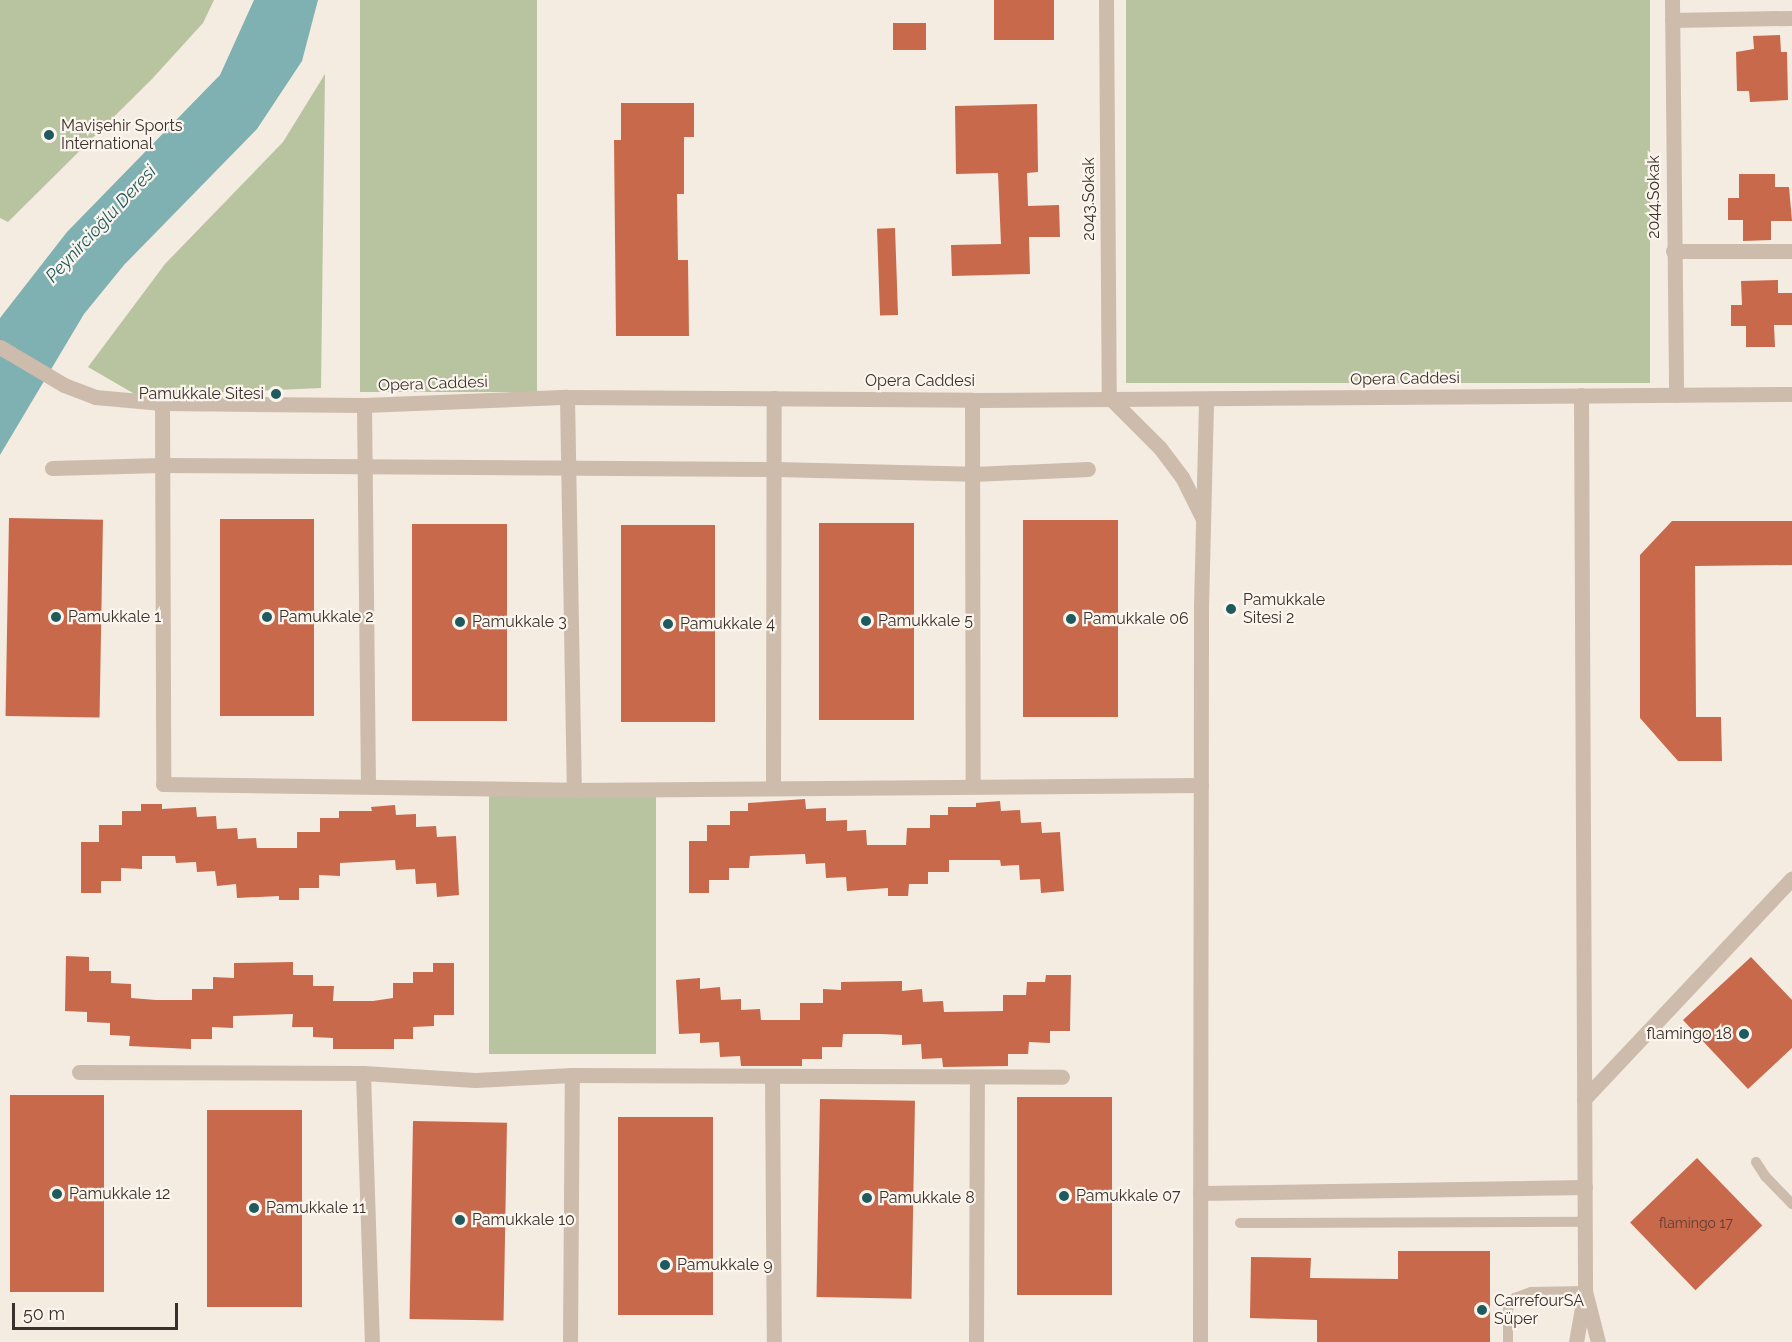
<!DOCTYPE html>
<meta charset="utf-8">
<style>
body{margin:0}
#map{position:relative;width:1792px;height:1342px;overflow:hidden;background:#f4ebe1;font-family:Raleway,sans-serif}
div>[style]{position:absolute}
.green>*{inset:0;background:#b8c4a0;transform-origin:0 0}
.water>*{inset:0;background:#7fb0b2}
.building>*{inset:0;background:#c8694b;transform-origin:0 0}
.service>*{height:10px;margin:-5px;padding:0 5px;transform-origin:5px;border-radius:5px;background:#cdbbac}
.minor>*{height:15px;margin:-7.5px;padding:0 7.5px;transform-origin:7.5px;border-radius:7.5px;background:#cdbbac}
.tertiary>*{height:15px;margin:-7.5px;padding:0 7.5px;transform-origin:7.5px;border-radius:7.5px;background:#cdbbac}
.dots>*{width:16px;height:16px;translate:-50% -50%;box-sizing:border-box;border:3px solid #fbf5ee;border-radius:50%}
span{translate:-50% -50%;white-space:nowrap;text-align:center;line-height:1.15;-webkit-text-stroke:4.5px #fbf5ee;paint-order:stroke}
.number-label{font-size:14px;color:#5e3e33}
.number-label span{-webkit-text-stroke-width:0}
.poi-label{font-size:16px;color:#3b302b}
.left{translate:0 -50%;text-align:left}
.right{translate:-100% -50%;text-align:right}
.street-label{font-size:16px;color:#3b302b}
.water-label{font-size:18px;color:#1f5a5e;font-style:italic}
.scale{position:absolute;left:12px;top:1303px;width:166px;height:27px;box-sizing:border-box;border:3px solid #3b302b;border-top:0;padding-left:8px;font-size:18px;line-height:21px;white-space:nowrap;color:#3b302b;-webkit-text-stroke:4px #fbf5ee;paint-order:stroke}
</style>
<div id="map">
<div class="green">
<i style="clip-path:polygon(0 0,214px 0,203px 23px,152px 79px,8px 222px,0 218px)"></i>
<i style="left:360px;top:0;width:177px;height:392px"></i>
<i style="left:1126px;top:0;width:524px;height:383px"></i>
<i style="clip-path:polygon(325px 74px,321px 388px,138px 396px,88px 367px,165px 264px,283px 142px)"></i>
<i style="left:656px;top:795px;width:259px;height:167px;rotate:90deg"></i>
</div>
<div class="water">
<i style="clip-path:polygon(254px 0,318px 0,302px 61px,257px 129px,124px 265px,84px 314px,0 455px,0 318px,67px 232px,220px 75px)"></i>
</div>
<div class="building">
<i style="left:994px;top:0;width:60px;height:40px"></i>
<i style="left:893px;top:23px;width:33px;height:27px"></i>
<i style="clip-path:polygon(1780px 35px,1781px 52px,1787px 52px,1788px 100px,1750px 102px,1749px 91px,1737px 91px,1736px 52px,1754px 49px,1753px 36px)"></i>
<i style="clip-path:polygon(621px 103px,694px 103px,694px 137px,684px 137px,684px 194px,677px 194px,678px 260px,688px 260px,689px 336px,616px 336px,614px 140px,621px 140px)"></i>
<i style="clip-path:polygon(1037px 104px,1038px 172px,1027px 173px,1028px 206px,1059px 205px,1060px 237px,1029px 237px,1030px 274px,952px 276px,951px 245px,1001px 244px,998px 173px,956px 174px,955px 106px)"></i>
<i style="clip-path:polygon(1739px 174px,1775px 174px,1775px 187px,1789px 187px,1792px 221px,1771px 221px,1771px 240px,1743px 241px,1743px 220px,1728px 220px,1728px 198px,1739px 198px)"></i>
<i style="left:895px;top:228px;width:87px;height:18px;rotate:88deg"></i>
<i style="clip-path:polygon(1778px 280px,1778px 293px,1792px 293px,1792px 325px,1774px 325px,1775px 347px,1746px 347px,1746px 326px,1731px 326px,1731px 305px,1742px 305px,1741px 281px)"></i>
<i style="left:9px;top:518px;width:94px;height:198px;rotate:1deg"></i>
<i style="left:220px;top:519px;width:94px;height:197px"></i>
<i style="left:1023px;top:520px;width:95px;height:197px"></i>
<i style="clip-path:polygon(1672px 521px,1792px 521px,1792px 565px,1695px 566px,1696px 717px,1721px 717px,1722px 761px,1678px 761px,1640px 718px,1640px 555px)"></i>
<i style="left:819px;top:523px;width:95px;height:197px"></i>
<i style="left:412px;top:524px;width:95px;height:197px"></i>
<i style="left:621px;top:525px;width:94px;height:197px"></i>
<i style="clip-path:polygon(805px 799px,806px 809px,826px 808px,826px 821px,847px 820px,847px 831px,866px 830px,867px 845px,906px 845px,907px 828px,930px 828px,930px 815px,948px 815px,948px 807px,976px 807px,976px 803px,1000px 801px,1001px 811px,1020px 810px,1021px 823px,1041px 822px,1042px 833px,1060px 832px,1064px 891px,1041px 893px,1040px 879px,1020px 880px,1019px 865px,1001px 866px,1000px 860px,949px 860px,949px 872px,928px 872px,928px 884px,909px 884px,908px 896px,888px 896px,888px 888px,847px 891px,846px 877px,826px 878px,825px 863px,806px 864px,805px 854px,750px 856px,749px 868px,729px 868px,729px 880px,709px 880px,709px 893px,689px 893px,689px 841px,707px 841px,707px 825px,730px 825px,730px 811px,748px 811px,748px 803px)"></i>
<i style="clip-path:polygon(141px 804px,162px 804px,162px 809px,196px 807px,197px 817px,216px 816px,217px 829px,237px 828px,238px 839px,256px 838px,257px 848px,297px 848px,297px 832px,320px 832px,320px 818px,339px 818px,339px 811px,372px 811px,371px 807px,395px 805px,396px 815px,416px 814px,416px 827px,436px 826px,437px 837px,456px 836px,459px 895px,437px 897px,436px 883px,416px 884px,415px 869px,396px 870px,395px 860px,340px 863px,340px 876px,319px 875px,319px 888px,299px 888px,299px 900px,279px 900px,279px 896px,237px 898px,236px 884px,217px 886px,215px 871px,197px 872px,196px 862px,176px 863px,175px 856px,142px 856px,142px 869px,121px 868px,121px 881px,101px 881px,101px 893px,81px 893px,81px 842px,99px 842px,99px 825px,122px 825px,122px 811px,141px 811px)"></i>
<i style="clip-path:polygon(66px 956px,89px 957px,89px 971px,111px 971px,111px 983px,131px 984px,131px 998px,156px 1000px,192px 1000px,192px 989px,213px 989px,213px 977px,234px 978px,234px 963px,293px 962px,293px 975px,313px 975px,313px 986px,334px 986px,333px 1001px,373px 1001px,393px 998px,393px 983px,413px 983px,413px 972px,433px 972px,433px 963px,454px 963px,454px 1015px,434px 1015px,434px 1026px,413px 1027px,413px 1039px,394px 1039px,394px 1049px,333px 1049px,333px 1038px,313px 1037px,313px 1027px,292px 1027px,293px 1014px,233px 1016px,233px 1028px,212px 1027px,212px 1039px,191px 1039px,191px 1049px,129px 1046px,130px 1036px,110px 1035px,110px 1023px,87px 1022px,87px 1012px,65px 1011px)"></i>
<i style="clip-path:polygon(1751px 957px,1792px 1000px,1792px 1048px,1748px 1089px,1683px 1020px)"></i>
<i style="clip-path:polygon(1046px 975px,1071px 975px,1070px 1031px,1050px 1031px,1050px 1043px,1029px 1042px,1028px 1054px,1008px 1054px,1008px 1066px,943px 1067px,942px 1058px,922px 1059px,921px 1044px,902px 1045px,902px 1035px,881px 1034px,843px 1034px,842px 1047px,822px 1047px,822px 1059px,802px 1059px,802px 1066px,741px 1066px,740px 1056px,720px 1057px,719px 1042px,700px 1043px,700px 1033px,679px 1034px,676px 980px,700px 978px,700px 989px,720px 987px,721px 1000px,741px 999px,741px 1010px,760px 1009px,761px 1020px,800px 1020px,800px 1003px,823px 1003px,823px 989px,841px 990px,841px 982px,902px 981px,902px 991px,922px 989px,923px 1002px,943px 1001px,944px 1012px,1003px 1011px,1003px 995px,1026px 995px,1027px 982px,1045px 982px)"></i>
<i style="left:10px;top:1095px;width:94px;height:197px"></i>
<i style="left:1017px;top:1097px;width:95px;height:198px"></i>
<i style="left:820px;top:1099px;width:95px;height:198px;rotate:1deg"></i>
<i style="left:207px;top:1110px;width:95px;height:197px"></i>
<i style="left:618px;top:1117px;width:95px;height:198px"></i>
<i style="left:413px;top:1121px;width:94px;height:198px;rotate:1deg"></i>
<i style="left:1697px;top:1158px;width:94px;height:93px;rotate:46deg"></i>
<i style="clip-path:polygon(1398px 1251px,1490px 1251px,1490px 1342px,1317px 1342px,1317px 1320px,1250px 1318px,1251px 1257px,1311px 1258px,1310px 1278px,1398px 1279px)"></i>
</div>
<div class="service">
<i style="left:1756px;top:1162px;width:17px;rotate:57deg"></i>
<i style="left:1765px;top:1176px;width:39px;rotate:46deg"></i>
<i style="left:1240px;top:1223px;width:345px;rotate:-0.2deg"></i>
<i style="left:1508px;top:1342px;width:33px;rotate:-90deg"></i>
<i style="left:1508px;top:1309px;width:13px;rotate:-58deg"></i>
<i style="left:1515px;top:1298px;width:17px;rotate:-21deg"></i>
<i style="left:1531px;top:1292px;width:54px;rotate:-1.1deg"></i>
</div>
<div class="minor">
<i style="left:1106px;top:0;width:397px;rotate:89.6deg"></i>
<i style="left:1672px;top:0;width:395px;rotate:89.4deg"></i>
<i style="left:1672px;top:20px;width:120px;rotate:-1deg"></i>
<i style="left:1673px;top:251px;width:119px"></i>
<i style="left:0;top:347px;width:74px;rotate:30.7deg"></i>
<i style="left:64px;top:385px;width:33px;rotate:21deg"></i>
<i style="left:95px;top:397px;width:67px;rotate:5.1deg"></i>
<i style="left:162px;top:403px;width:202px;rotate:0.6deg"></i>
<i style="left:364px;top:405px;width:203px;rotate:-2.3deg"></i>
<i style="left:567px;top:397px;width:405px;rotate:0.4deg"></i>
<i style="left:972px;top:400px;width:820px;rotate:-0.42deg"></i>
<i style="left:567px;top:397px;width:393px;rotate:89deg"></i>
<i style="left:972px;top:400px;width:385px;rotate:89.9deg"></i>
<i style="left:162px;top:403px;width:381px;rotate:89.8deg"></i>
<i style="left:163px;top:784px;width:411px;rotate:0.8deg"></i>
<i style="left:574px;top:790px;width:627px;rotate:-0.46deg"></i>
<i style="left:364px;top:405px;width:380px;rotate:89.4deg"></i>
<i style="left:52px;top:468px;width:109px;rotate:-1.6deg"></i>
<i style="left:161px;top:465px;width:614px;rotate:0.37deg"></i>
<i style="left:775px;top:469px;width:198px;rotate:1.4deg"></i>
<i style="left:973px;top:474px;width:115px;rotate:-2.5deg"></i>
<i style="left:773px;top:786px;width:388px;rotate:-89.9deg"></i>
<i style="left:79px;top:1072px;width:284px;rotate:0.2deg"></i>
<i style="left:363px;top:1073px;width:112px;rotate:3.6deg"></i>
<i style="left:475px;top:1080px;width:97px;rotate:-3deg"></i>
<i style="left:572px;top:1075px;width:490px;rotate:0.2deg"></i>
<i style="left:363px;top:1073px;width:269px;rotate:88.1deg"></i>
<i style="left:772px;top:1078px;width:264px;rotate:89.6deg"></i>
<i style="left:1584px;top:1099px;width:303px;rotate:-46.7deg"></i>
<i style="left:1200px;top:1193px;width:385px;rotate:-0.9deg"></i>
<i style="left:570px;top:1342px;width:267px;rotate:-89.6deg"></i>
<i style="left:976px;top:1342px;width:265px;rotate:-89.8deg"></i>
<i style="left:1576px;top:1342px;width:52px;rotate:-80deg"></i>
</div>
<div class="tertiary">
<i style="left:1581px;top:395px;width:896px;rotate:89.74deg"></i>
<i style="left:1585px;top:1291px;width:53px;rotate:75.7deg"></i>
<i style="left:1109px;top:397px;width:72px;rotate:45deg"></i>
<i style="left:1160px;top:448px;width:36px;rotate:53deg"></i>
<i style="left:1182px;top:477px;width:47px;rotate:63.4deg"></i>
<i style="left:1200px;top:1342px;width:735px;rotate:-89.92deg"></i>
<i style="left:1201px;top:607px;width:208px;rotate:-88.6deg"></i>
</div>
<div class="dots">
<i style="left:49px;top:135px;background:#1f5a5e"></i>
<i style="left:276px;top:394px;background:#1f5a5e"></i>
<i style="left:1231px;top:609px;background:#1f5a5e"></i>
<i style="left:56px;top:617px;background:#1f5a5e"></i>
<i style="left:267px;top:617px;background:#1f5a5e"></i>
<i style="left:1071px;top:619px;background:#1f5a5e"></i>
<i style="left:866px;top:621px;background:#1f5a5e"></i>
<i style="left:460px;top:622px;background:#1f5a5e"></i>
<i style="left:668px;top:624px;background:#1f5a5e"></i>
<i style="left:1744px;top:1034px;background:#1f5a5e"></i>
<i style="left:57px;top:1194px;background:#1f5a5e"></i>
<i style="left:1064px;top:1196px;background:#1f5a5e"></i>
<i style="left:867px;top:1198px;background:#1f5a5e"></i>
<i style="left:254px;top:1208px;background:#1f5a5e"></i>
<i style="left:460px;top:1220px;background:#1f5a5e"></i>
<i style="left:665px;top:1265px;background:#1f5a5e"></i>
<i style="left:1482px;top:1310px;background:#1f5a5e"></i>
</div>
<div class="number-label">
<span style="left:1696px;top:1223px">flamingo 17</span>
</div>
<div class="poi-label">
<span class="left" style="left:61px;top:135px">Mavişehir Sports<br>International</span>
<span class="right" style="left:264px;top:394px">Pamukkale Sitesi</span>
<span class="left" style="left:1243px;top:609px">Pamukkale<br>Sitesi 2</span>
<span class="left" style="left:68px;top:617px">Pamukkale 1</span>
<span class="left" style="left:279px;top:617px">Pamukkale 2</span>
<span class="left" style="left:1083px;top:619px">Pamukkale 06</span>
<span class="left" style="left:878px;top:621px">Pamukkale 5</span>
<span class="left" style="left:472px;top:622px">Pamukkale 3</span>
<span class="left" style="left:680px;top:624px">Pamukkale 4</span>
<span class="right" style="left:1732px;top:1034px">flamingo 18</span>
<span class="left" style="left:69px;top:1194px">Pamukkale 12</span>
<span class="left" style="left:1076px;top:1196px">Pamukkale 07</span>
<span class="left" style="left:879px;top:1198px">Pamukkale 8</span>
<span class="left" style="left:266px;top:1208px">Pamukkale 11</span>
<span class="left" style="left:472px;top:1220px">Pamukkale 10</span>
<span class="left" style="left:677px;top:1265px">Pamukkale 9</span>
<span class="left" style="left:1494px;top:1310px">CarrefourSA<br>Süper</span>
</div>
<div class="street-label">
<span style="left:1654px;top:197px;rotate:-90deg">2044.Sokak</span>
<span style="left:1089px;top:199px;rotate:-90deg">2043.Sokak</span>
<span style="left:1405px;top:379px;rotate:-1deg">Opera Caddesi</span>
<span style="left:920px;top:381px">Opera Caddesi</span>
<span style="left:433px;top:384px;rotate:-2deg">Opera Caddesi</span>
</div>
<div class="water-label">
<span style="left:101px;top:224px;rotate:-47deg">Peynircioğlu Deresi</span>
</div>
<div class="scale">50 m</div>
</div>
